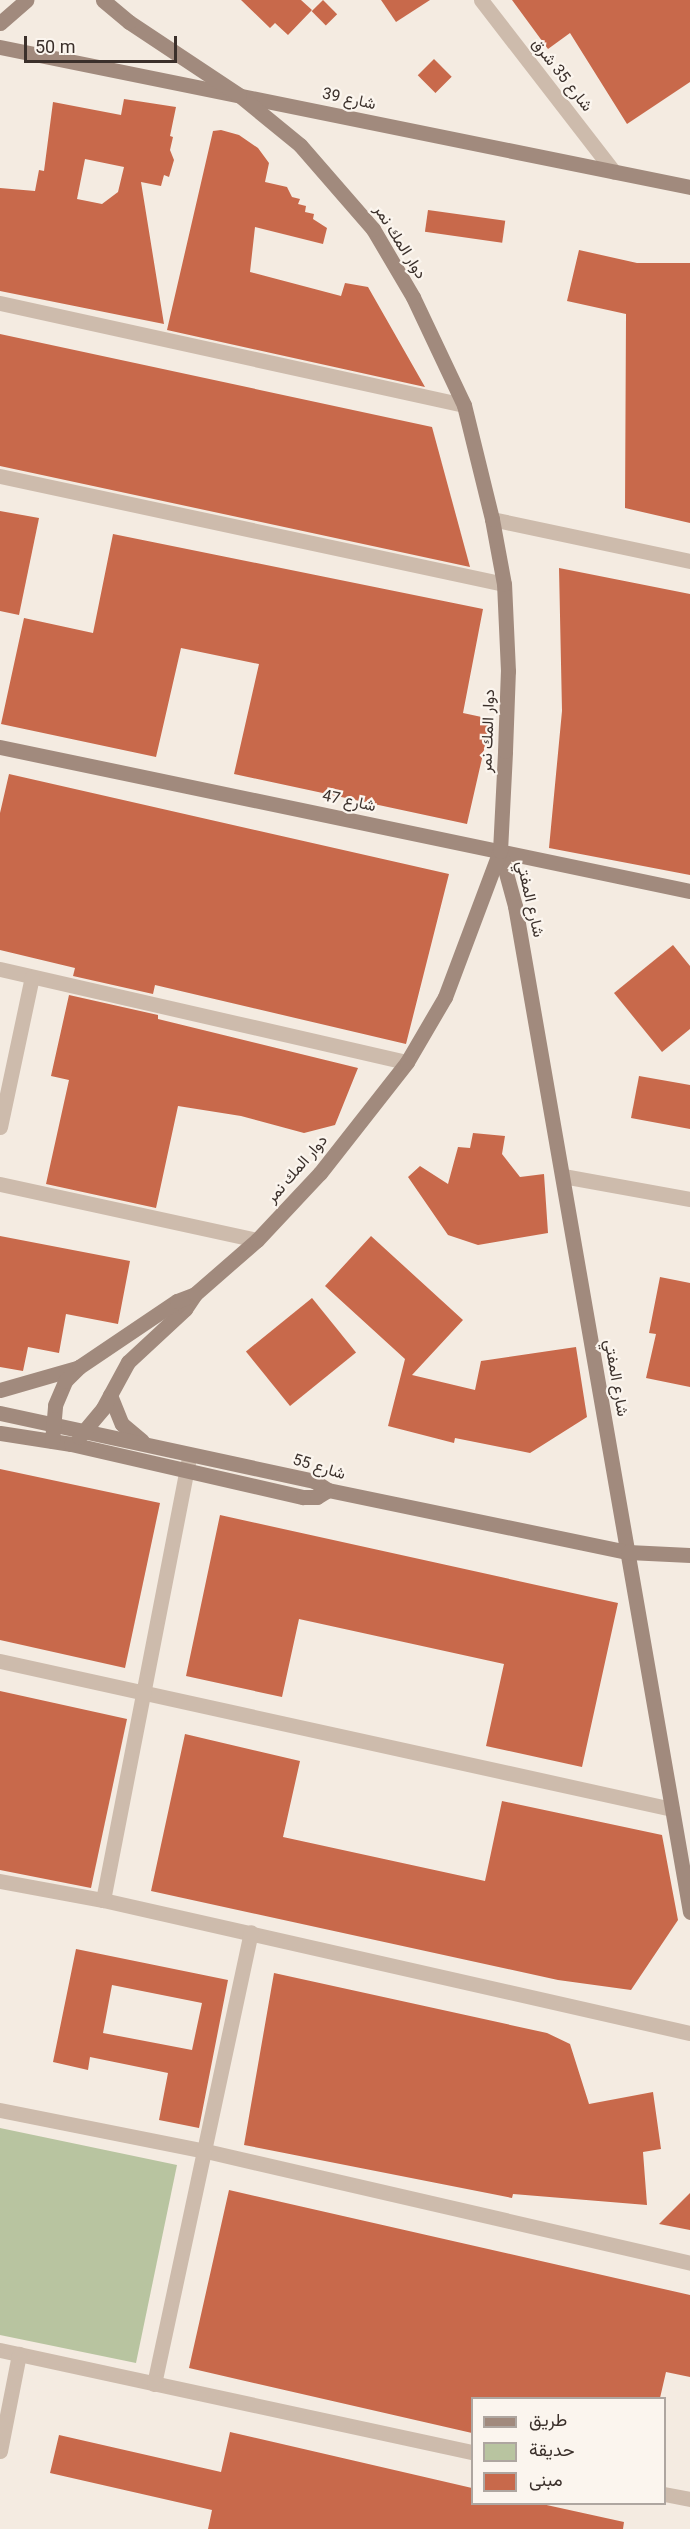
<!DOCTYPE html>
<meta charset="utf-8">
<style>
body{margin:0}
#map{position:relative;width:690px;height:2529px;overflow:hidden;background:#f4ebe1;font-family:Roboto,Vazirmatn,sans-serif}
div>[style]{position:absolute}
.green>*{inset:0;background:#b8c4a0}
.building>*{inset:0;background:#c8694b;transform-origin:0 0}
.street>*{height:15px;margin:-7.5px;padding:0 7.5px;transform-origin:7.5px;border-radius:7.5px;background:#cdbbac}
.secondary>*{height:15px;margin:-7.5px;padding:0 7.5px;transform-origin:7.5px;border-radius:7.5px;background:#a18a7d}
span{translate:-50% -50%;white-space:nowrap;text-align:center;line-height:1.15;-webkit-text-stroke:4.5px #fbf5ee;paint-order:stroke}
.street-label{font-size:16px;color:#3b302b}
.legend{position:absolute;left:471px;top:2397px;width:195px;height:108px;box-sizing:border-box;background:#fbf5ee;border:2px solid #aea6a0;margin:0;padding:8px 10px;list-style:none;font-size:18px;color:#3b302b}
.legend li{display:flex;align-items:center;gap:12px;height:30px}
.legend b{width:30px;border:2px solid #aea6a0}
.scale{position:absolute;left:24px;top:36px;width:153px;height:27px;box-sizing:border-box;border:3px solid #3b302b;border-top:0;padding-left:8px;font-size:18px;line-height:21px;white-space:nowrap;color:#3b302b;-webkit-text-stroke:4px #fbf5ee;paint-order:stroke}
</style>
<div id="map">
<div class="green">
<i style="clip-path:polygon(0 2128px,177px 2165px,136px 2363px,0 2335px)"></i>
</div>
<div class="building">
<i style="clip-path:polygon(241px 0,301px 0,312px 10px,288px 35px,275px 23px,270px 28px)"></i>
<i style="left:323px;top:0;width:20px;height:16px;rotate:45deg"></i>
<i style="clip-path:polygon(381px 0,430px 0,396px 22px)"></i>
<i style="clip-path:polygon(512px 0,690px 0,690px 82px,627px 124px,570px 33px,548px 49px)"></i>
<i style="left:434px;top:59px;width:25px;height:23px;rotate:45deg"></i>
<i style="clip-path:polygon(evenodd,124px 99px,176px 107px,170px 136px,173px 137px,170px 150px,174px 160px,169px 177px,164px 175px,161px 186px,141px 182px,164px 324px,0 291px,0 188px,35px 191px,39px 170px,44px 171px,53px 102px,121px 115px,124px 99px,85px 159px,124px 167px,118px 192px,102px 204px,77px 199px,85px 159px)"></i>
<i style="clip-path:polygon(221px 130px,239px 135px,258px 148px,269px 163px,265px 182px,287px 187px,292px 197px,300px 199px,298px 204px,306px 206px,305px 212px,314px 214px,313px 219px,327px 228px,323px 244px,255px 227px,250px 272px,341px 296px,345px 283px,368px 287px,425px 387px,167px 330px,213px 131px)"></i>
<i style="left:428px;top:210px;width:78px;height:22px;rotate:8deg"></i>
<i style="clip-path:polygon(579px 250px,637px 263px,690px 263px,690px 523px,625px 508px,626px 314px,567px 301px)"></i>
<i style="clip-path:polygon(0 334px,432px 427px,470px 567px,0 466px)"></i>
<i style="clip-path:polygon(0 511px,39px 518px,19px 615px,0 611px)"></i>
<i style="clip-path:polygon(113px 534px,483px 609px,463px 713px,491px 719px,467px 824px,234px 774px,259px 664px,181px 648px,156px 757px,1px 724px,24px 618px,93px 633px)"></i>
<i style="clip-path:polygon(559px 568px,690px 594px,690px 875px,549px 848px,562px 711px)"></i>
<i style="clip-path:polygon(9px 774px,449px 874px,406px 1044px,155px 985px,153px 994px,73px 976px,75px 968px,0 950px,0 813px)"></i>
<i style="clip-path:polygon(673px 945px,690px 966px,690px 1029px,662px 1052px,614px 993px)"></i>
<i style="clip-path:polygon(69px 995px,158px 1015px,158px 1019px,358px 1068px,335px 1125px,304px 1133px,241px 1116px,178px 1106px,156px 1208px,46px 1184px,69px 1080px,51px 1076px)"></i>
<i style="clip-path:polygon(639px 1076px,690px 1085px,690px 1129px,631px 1118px)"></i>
<i style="clip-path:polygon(473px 1133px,505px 1136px,502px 1154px,520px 1177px,544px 1174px,548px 1233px,478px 1245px,448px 1235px,408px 1177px,420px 1166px,448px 1184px,458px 1147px,470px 1148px)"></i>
<i style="clip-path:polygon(0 1236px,130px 1261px,118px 1324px,66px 1314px,59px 1353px,28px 1347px,23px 1371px,0 1367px)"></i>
<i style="clip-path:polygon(371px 1236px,463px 1320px,412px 1375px,475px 1390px,481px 1361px,576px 1347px,587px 1417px,530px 1453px,455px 1438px,454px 1443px,388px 1426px,405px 1359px,325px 1286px)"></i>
<i style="clip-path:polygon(660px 1277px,690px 1283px,690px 1387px,646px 1378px,656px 1334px,649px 1333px)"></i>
<i style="left:312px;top:1298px;width:70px;height:85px;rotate:51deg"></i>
<i style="clip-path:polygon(0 1469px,160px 1503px,125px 1668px,0 1640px)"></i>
<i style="clip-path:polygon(220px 1515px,618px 1603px,582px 1767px,486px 1746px,504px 1664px,299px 1619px,282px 1697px,186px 1676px)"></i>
<i style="clip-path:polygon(0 1691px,127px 1719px,91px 1888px,0 1870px)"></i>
<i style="clip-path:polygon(185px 1734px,300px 1761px,283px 1837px,485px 1881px,502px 1801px,662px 1835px,678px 1920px,631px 1990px,558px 1980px,151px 1891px)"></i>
<i style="clip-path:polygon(evenodd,76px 1949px,228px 1980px,199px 2128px,159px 2120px,168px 2073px,90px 2057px,88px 2070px,53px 2062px,76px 1949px,112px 1985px,202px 2003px,192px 2050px,103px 2033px,112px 1985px)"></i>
<i style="clip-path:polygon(274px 1973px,547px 2033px,570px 2044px,589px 2104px,653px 2092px,661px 2149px,643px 2152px,647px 2205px,513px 2194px,512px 2198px,244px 2145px)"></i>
<i style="clip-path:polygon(229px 2190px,690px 2295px,690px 2377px,666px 2372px,660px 2398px,472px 2398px,472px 2433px,189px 2368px)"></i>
<i style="clip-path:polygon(690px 2193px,690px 2230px,659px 2224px)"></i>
<i style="clip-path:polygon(230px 2432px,472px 2488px,472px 2504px,542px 2504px,624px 2522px,623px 2529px,208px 2529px,212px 2510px,50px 2473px,59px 2435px,221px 2472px)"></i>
</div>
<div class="street">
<i style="left:481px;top:0;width:217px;rotate:52.3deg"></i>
<i style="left:0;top:303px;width:475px;rotate:12.4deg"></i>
<i style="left:0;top:476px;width:515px;rotate:12.09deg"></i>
<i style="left:492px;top:519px;width:202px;rotate:12deg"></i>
<i style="left:0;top:969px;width:417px;rotate:12.9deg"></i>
<i style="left:0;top:1127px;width:153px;rotate:-78deg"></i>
<i style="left:563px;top:1176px;width:129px;rotate:10.3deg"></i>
<i style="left:0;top:1184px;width:263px;rotate:12.3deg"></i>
<i style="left:0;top:1661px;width:688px;rotate:12.42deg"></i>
<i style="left:0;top:1881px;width:105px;rotate:10.5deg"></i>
<i style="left:103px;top:1900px;width:602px;rotate:12.77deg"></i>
<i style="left:103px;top:1900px;width:450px;rotate:-79deg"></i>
<i style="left:0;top:2110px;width:210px;rotate:11.3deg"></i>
<i style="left:206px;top:2151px;width:497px;rotate:13deg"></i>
<i style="left:0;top:2350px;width:483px;rotate:12.2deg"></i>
<i style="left:154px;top:2384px;width:462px;rotate:-77.9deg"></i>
<i style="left:0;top:2451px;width:99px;rotate:-78.9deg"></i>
<i style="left:664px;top:2494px;width:26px;rotate:11deg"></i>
</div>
<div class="secondary">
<i style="left:0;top:23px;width:35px;rotate:-41deg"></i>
<i style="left:0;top:47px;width:704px;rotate:11.47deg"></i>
<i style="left:0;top:747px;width:705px;rotate:11.79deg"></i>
<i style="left:500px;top:851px;width:57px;rotate:74.7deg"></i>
<i style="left:515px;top:906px;width:1021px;rotate:80.13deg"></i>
<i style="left:0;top:1390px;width:79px;rotate:-16.1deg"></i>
<i style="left:110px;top:1395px;width:31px;rotate:68deg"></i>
<i style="left:122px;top:1424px;width:26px;rotate:40deg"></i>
<i style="left:0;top:1413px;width:321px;rotate:12.2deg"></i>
<i style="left:314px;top:1481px;width:17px;rotate:33deg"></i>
<i style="left:328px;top:1490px;width:306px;rotate:11.7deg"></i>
<i style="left:628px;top:1552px;width:62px;rotate:2.8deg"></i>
<i style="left:0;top:1433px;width:72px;rotate:8.8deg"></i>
<i style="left:71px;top:1444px;width:238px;rotate:12.9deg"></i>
<i style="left:303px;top:1497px;width:14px"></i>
<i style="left:317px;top:1497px;width:13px;rotate:-32deg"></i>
<i style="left:79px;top:1437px;width:38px;rotate:-50deg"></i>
<i style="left:103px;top:1408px;width:52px;rotate:-61.5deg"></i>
<i style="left:128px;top:1362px;width:78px;rotate:-42.9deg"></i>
<i style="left:185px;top:1309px;width:18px;rotate:-56deg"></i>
<i style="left:52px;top:1441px;width:36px;rotate:-85deg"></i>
<i style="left:55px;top:1405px;width:26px;rotate:-67deg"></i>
<i style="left:65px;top:1381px;width:20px;rotate:-45deg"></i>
<i style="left:79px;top:1367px;width:118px;rotate:-34deg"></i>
<i style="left:177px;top:1301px;width:19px;rotate:-21deg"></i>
<i style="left:195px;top:1294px;width:82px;rotate:-41.1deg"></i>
<i style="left:257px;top:1240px;width:92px;rotate:-46.8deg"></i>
<i style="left:320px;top:1173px;width:141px;rotate:-51.9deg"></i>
<i style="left:407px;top:1062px;width:75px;rotate:-59.7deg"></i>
<i style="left:445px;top:997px;width:156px;rotate:-69.4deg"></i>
<i style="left:500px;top:851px;width:100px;rotate:-87.1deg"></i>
<i style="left:505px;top:751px;width:80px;rotate:-87.9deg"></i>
<i style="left:508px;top:671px;width:87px;rotate:-92.6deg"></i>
<i style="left:504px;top:584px;width:66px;rotate:-100.5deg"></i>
<i style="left:492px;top:519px;width:117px;rotate:-103.8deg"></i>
<i style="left:464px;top:405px;width:119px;rotate:-115.3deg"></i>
<i style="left:413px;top:297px;width:79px;rotate:-120.5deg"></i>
<i style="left:373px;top:229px;width:111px;rotate:-131deg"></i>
<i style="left:300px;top:145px;width:79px;rotate:-140.7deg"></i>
<i style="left:239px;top:95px;width:132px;rotate:-146.4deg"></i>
<i style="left:129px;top:22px;width:34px;rotate:-140deg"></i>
</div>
<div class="street-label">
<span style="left:562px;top:75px;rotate:52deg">شارع 35 شرق</span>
<span style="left:349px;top:99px;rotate:12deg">شارع 39</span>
<span style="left:400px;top:242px;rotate:58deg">دوار المك نمر</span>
<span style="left:488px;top:731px;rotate:-88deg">دوار المك نمر</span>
<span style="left:349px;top:801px;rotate:12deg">شارع 47</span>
<span style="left:530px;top:899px;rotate:77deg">شارع المفتي</span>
<span style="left:297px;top:1169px;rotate:-49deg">دوار المك نمر</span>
<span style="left:616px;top:1378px;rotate:80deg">شارع المفتي</span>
<span style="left:319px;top:1467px;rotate:17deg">شارع 55</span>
</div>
<ul class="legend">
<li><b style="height:8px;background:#a18a7d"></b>طريق</li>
<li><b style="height:16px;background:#b8c4a0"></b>حديقة</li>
<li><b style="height:16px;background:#c8694b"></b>مبنى</li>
</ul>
<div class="scale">50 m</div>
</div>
